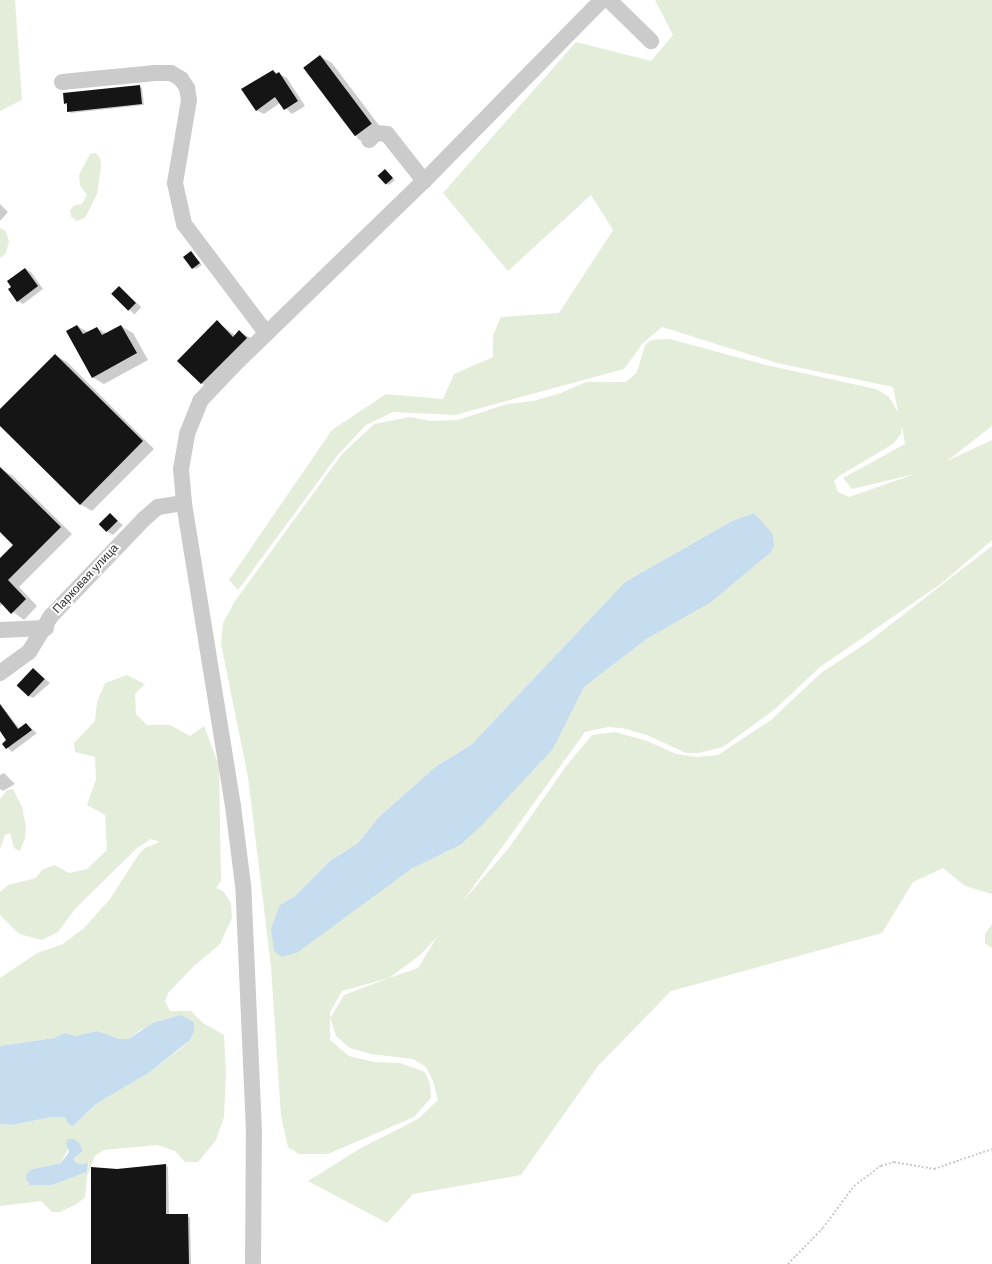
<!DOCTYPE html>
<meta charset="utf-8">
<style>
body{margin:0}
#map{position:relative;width:992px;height:1264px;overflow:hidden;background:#fff;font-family:Helvetica,sans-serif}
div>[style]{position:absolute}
.green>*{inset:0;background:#e4edda}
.water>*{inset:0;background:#c5ddef}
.shadow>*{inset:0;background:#0003;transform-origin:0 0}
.building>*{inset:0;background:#151515;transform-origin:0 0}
.path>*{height:2px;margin-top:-1px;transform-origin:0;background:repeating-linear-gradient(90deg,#cbcbcb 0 2px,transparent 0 4px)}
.minor>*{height:16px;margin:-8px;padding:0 8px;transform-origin:8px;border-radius:8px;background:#cbcbcb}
span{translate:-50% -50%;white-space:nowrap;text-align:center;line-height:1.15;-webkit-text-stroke:4px #fff;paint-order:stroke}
.street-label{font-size:12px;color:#2e2e2e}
</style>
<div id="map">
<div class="green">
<i style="clip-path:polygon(0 0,15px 0,22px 100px,0 111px)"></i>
<i style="clip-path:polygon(evenodd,655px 0,992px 0,992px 426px,947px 461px,992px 440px,992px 540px,942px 583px,820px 667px,774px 710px,723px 747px,698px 753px,686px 753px,647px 735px,622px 728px,608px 727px,585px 732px,463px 901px,508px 849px,567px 765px,592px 735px,615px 732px,647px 741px,676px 754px,697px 757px,718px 755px,771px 720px,821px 673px,868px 642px,992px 546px,992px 894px,965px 886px,943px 868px,913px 882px,882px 933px,671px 991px,598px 1066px,521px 1175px,413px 1194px,387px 1223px,308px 1181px,361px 1148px,418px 1119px,438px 1100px,433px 1081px,426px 1067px,413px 1059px,371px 1054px,350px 1048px,336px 1036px,330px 1018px,344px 995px,389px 978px,342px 991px,330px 1012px,330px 1040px,349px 1056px,374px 1062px,400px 1063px,425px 1072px,430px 1084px,431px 1098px,414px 1117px,328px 1154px,299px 1154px,288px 1147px,281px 1116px,271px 967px,248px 777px,221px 644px,223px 623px,235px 601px,342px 454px,374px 424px,410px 417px,431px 421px,458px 420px,507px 404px,533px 401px,561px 393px,586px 382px,626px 382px,637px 372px,645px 345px,651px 340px,670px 339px,766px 365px,876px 389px,889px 397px,898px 412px,893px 387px,777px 363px,662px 327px,643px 343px,624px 369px,455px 415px,393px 412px,366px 425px,337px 456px,238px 590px,229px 580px,332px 430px,386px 394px,443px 399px,454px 374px,493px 357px,493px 335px,501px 317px,559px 313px,613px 230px,591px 195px,508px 271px,443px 193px,576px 42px,651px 61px,673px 35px,655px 0,902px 427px,905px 444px,843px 478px,852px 489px,915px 474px,849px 497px,838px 492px,834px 481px,839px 476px,893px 444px,901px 434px,902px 427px,655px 0,754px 513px,676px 620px,648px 638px,584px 687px,553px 749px,447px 852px,432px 857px,411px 869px,280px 905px,295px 896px,330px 861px,358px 843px,379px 817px,435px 767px,471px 745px,625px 582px,732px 521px,754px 513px,655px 0,437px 937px,418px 968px,389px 978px,420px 955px,437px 937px)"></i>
<i style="clip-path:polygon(96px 153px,100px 158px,101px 166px,97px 194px,85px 218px,77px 221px,71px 217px,70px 210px,75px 205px,82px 204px,87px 195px,80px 185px,79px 175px,90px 154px)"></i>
<i style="clip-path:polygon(0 228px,5px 230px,9px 241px,6px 253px,0 258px)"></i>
<i style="clip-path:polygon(evenodd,127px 675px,145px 684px,135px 694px,136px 714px,147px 725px,170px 725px,190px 736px,204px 726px,219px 766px,221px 881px,216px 888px,223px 891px,231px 903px,232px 918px,220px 944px,193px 967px,168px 993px,165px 1001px,170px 1011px,191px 1011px,203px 1023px,224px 1035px,226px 1074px,224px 1117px,216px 1140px,198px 1162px,185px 1162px,175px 1151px,157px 1145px,103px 1150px,95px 1156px,87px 1176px,85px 1197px,77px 1204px,60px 1212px,52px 1212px,41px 1201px,0 1206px,0 1124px,12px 1125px,52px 1117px,66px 1117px,68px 1124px,73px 1126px,96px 1104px,150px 1072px,180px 1049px,190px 1040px,194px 1022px,181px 1015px,140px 1030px,128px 1039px,120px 1039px,97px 1031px,75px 1036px,65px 1033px,54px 1038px,0 1046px,0 978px,37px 953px,63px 944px,84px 928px,110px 899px,139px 854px,145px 848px,160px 842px,151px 839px,137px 848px,75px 909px,58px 932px,42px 940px,19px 934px,0 915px,0 892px,8px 885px,36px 878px,42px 870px,54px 865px,69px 873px,87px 869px,107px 850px,105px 815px,87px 805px,96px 780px,95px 757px,75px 752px,74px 743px,95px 721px,97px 702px,105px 683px,127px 675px,80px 1144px,83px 1151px,73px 1159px,78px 1164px,89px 1163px,87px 1172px,52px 1185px,33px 1169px,61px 1163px,69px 1147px,80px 1144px)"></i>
<i style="clip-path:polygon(13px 789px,22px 807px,26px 827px,25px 838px,20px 851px,14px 848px,10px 833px,5px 835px,0 849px,0 799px,7px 790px)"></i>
<i style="clip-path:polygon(992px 924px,992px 948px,985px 943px,985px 934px)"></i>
</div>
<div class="water">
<i style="clip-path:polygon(754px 513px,772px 533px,774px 545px,771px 552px,711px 602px,648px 638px,584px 687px,553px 749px,480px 827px,460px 845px,411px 869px,298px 952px,282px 957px,274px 951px,271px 928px,280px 905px,295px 896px,330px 861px,358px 843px,379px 817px,435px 767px,471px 745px,625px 582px,732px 521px)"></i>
<i style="clip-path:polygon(181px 1015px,194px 1022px,194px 1031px,190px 1040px,150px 1072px,96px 1104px,73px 1126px,68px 1124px,65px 1117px,52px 1117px,12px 1125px,0 1124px,0 1046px,54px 1038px,65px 1033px,75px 1036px,97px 1031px,120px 1039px,128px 1039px,153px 1023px)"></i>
<i style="clip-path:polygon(68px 1139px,74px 1139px,80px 1144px,83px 1151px,73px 1159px,78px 1164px,88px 1163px,87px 1172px,52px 1185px,30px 1185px,26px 1179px,27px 1173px,33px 1169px,61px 1163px,69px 1152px,66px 1143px)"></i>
</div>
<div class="shadow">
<i style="clip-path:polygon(320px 56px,332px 63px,384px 132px,370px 146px,358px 139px)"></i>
<i style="clip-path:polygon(273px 71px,287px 78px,305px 106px,292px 114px,280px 103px,264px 114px,256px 110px)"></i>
<i style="clip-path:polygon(140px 87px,142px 88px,144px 105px,71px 113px,65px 103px)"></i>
<i style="clip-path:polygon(385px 171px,395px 180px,389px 185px,387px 184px)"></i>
<i style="clip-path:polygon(0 204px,8px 212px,0 221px)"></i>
<i style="clip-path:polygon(191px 252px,202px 265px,196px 269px,193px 268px)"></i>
<i style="clip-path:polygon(25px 269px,31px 272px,43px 289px,23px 304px,18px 301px)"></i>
<i style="left:119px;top:287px;width:30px;height:10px;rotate:42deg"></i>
<i style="clip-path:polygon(217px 322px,236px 336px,239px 332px,251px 338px,213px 390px,201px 383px)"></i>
<i style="clip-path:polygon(77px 326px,88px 332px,97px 328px,107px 334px,121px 326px,133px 333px,148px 360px,104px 384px,92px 377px)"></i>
<i style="clip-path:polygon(55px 355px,67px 362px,154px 449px,92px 511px,80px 504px,0 424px,0 411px)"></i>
<i style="clip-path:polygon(1px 469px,13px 476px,72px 534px,19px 587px,37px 606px,24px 620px,3px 604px,0 606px,0 559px,15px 545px,0 530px)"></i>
<i style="clip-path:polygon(110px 515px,123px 525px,113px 535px,108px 532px)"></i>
<i style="clip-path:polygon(33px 669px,50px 683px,33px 698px,27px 695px)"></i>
<i style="clip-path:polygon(0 704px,20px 729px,26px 724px,37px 733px,12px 752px,3px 744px,7px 740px,0 730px)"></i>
<i style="clip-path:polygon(4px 773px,15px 784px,3px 791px,0 789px,0 775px)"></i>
<i style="clip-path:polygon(166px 1165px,168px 1167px,169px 1215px,190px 1217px,191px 1264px,92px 1264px,117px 1170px)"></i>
</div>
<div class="building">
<i style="left:320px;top:55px;width:86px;height:21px;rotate:53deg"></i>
<i style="clip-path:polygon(273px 70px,276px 74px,279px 72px,298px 101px,284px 110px,275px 97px,256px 111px,241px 89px)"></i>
<i style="clip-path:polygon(140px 85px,142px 104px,67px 112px,67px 103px,64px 104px,63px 93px)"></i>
<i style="left:385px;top:169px;width:12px;height:10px;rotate:48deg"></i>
<i style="left:191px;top:251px;width:15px;height:10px;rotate:53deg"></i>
<i style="clip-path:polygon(25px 268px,38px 286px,17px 302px,8px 289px,11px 287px,7px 281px)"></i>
<i style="left:119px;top:286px;width:24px;height:11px;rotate:45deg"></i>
<i style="clip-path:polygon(217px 320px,233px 337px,239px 330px,247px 338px,201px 384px,177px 361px)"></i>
<i style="clip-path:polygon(77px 325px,83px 334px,97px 327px,102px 335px,121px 325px,137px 353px,92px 378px,66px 331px)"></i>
<i style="clip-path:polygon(55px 354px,143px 441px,80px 505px,0 426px,0 409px)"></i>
<i style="clip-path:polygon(0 467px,61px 527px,8px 580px,26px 599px,11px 614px,0 602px,0 558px,13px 545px,0 532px)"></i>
<i style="left:110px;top:513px;width:11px;height:16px;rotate:45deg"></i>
<i style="left:33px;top:668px;width:16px;height:24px;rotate:43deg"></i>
<i style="clip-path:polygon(0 704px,18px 729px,26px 723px,32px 730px,6px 749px,2px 744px,6px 740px,0 731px)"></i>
<i style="clip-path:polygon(166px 1164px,166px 1214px,188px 1214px,189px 1264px,91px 1264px,91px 1167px,117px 1169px)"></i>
</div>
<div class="path">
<i style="left:788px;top:1264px;width:50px;rotate:-45.8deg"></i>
<i style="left:823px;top:1228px;width:52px;rotate:-53.6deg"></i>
<i style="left:854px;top:1186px;width:34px;rotate:-37deg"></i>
<i style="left:881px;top:1166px;width:14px;rotate:-17deg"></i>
<i style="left:894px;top:1162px;width:41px;rotate:9.9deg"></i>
<i style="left:934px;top:1169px;width:61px;rotate:-19deg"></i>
</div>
<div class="minor">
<i style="left:609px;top:0;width:59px;rotate:44.3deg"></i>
<i style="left:62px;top:82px;width:94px;rotate:-5.5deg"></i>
<i style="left:156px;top:73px;width:15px"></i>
<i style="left:171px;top:73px;width:12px;rotate:31deg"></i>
<i style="left:181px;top:79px;width:11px;rotate:56deg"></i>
<i style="left:187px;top:88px;width:12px;rotate:81deg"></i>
<i style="left:189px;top:100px;width:84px;rotate:99.6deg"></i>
<i style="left:175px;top:183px;width:42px;rotate:77.6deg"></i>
<i style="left:184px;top:224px;width:136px;rotate:53deg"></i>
<i style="left:369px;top:140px;width:10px;rotate:-45deg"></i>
<i style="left:376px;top:133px;width:11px;rotate:5deg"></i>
<i style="left:387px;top:134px;width:60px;rotate:51.8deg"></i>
<i style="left:0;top:630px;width:46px;rotate:-2.5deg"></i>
<i style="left:0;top:673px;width:36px;rotate:-36deg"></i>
<i style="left:29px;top:652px;width:42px;rotate:-58.6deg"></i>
<i style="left:51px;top:616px;width:134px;rotate:-46.2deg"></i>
<i style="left:144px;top:519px;width:18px;rotate:-41deg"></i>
<i style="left:158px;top:507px;width:26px;rotate:-9deg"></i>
<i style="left:253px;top:1264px;width:132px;rotate:-89.6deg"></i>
<i style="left:254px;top:1132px;width:247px;rotate:-92.5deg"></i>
<i style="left:243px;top:885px;width:80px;rotate:-97.2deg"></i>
<i style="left:233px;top:806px;width:307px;rotate:-99.2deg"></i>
<i style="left:184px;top:503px;width:34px;rotate:-95deg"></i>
<i style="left:181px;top:469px;width:36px;rotate:-80deg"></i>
<i style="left:187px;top:434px;width:35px;rotate:-68deg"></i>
<i style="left:200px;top:401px;width:50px;rotate:-46.6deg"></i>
<i style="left:234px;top:365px;width:264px;rotate:-44.1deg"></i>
<i style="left:424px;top:181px;width:254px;rotate:-45.5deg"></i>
</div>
<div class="street-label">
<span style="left:86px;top:579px;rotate:-47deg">Парковая улица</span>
</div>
</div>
